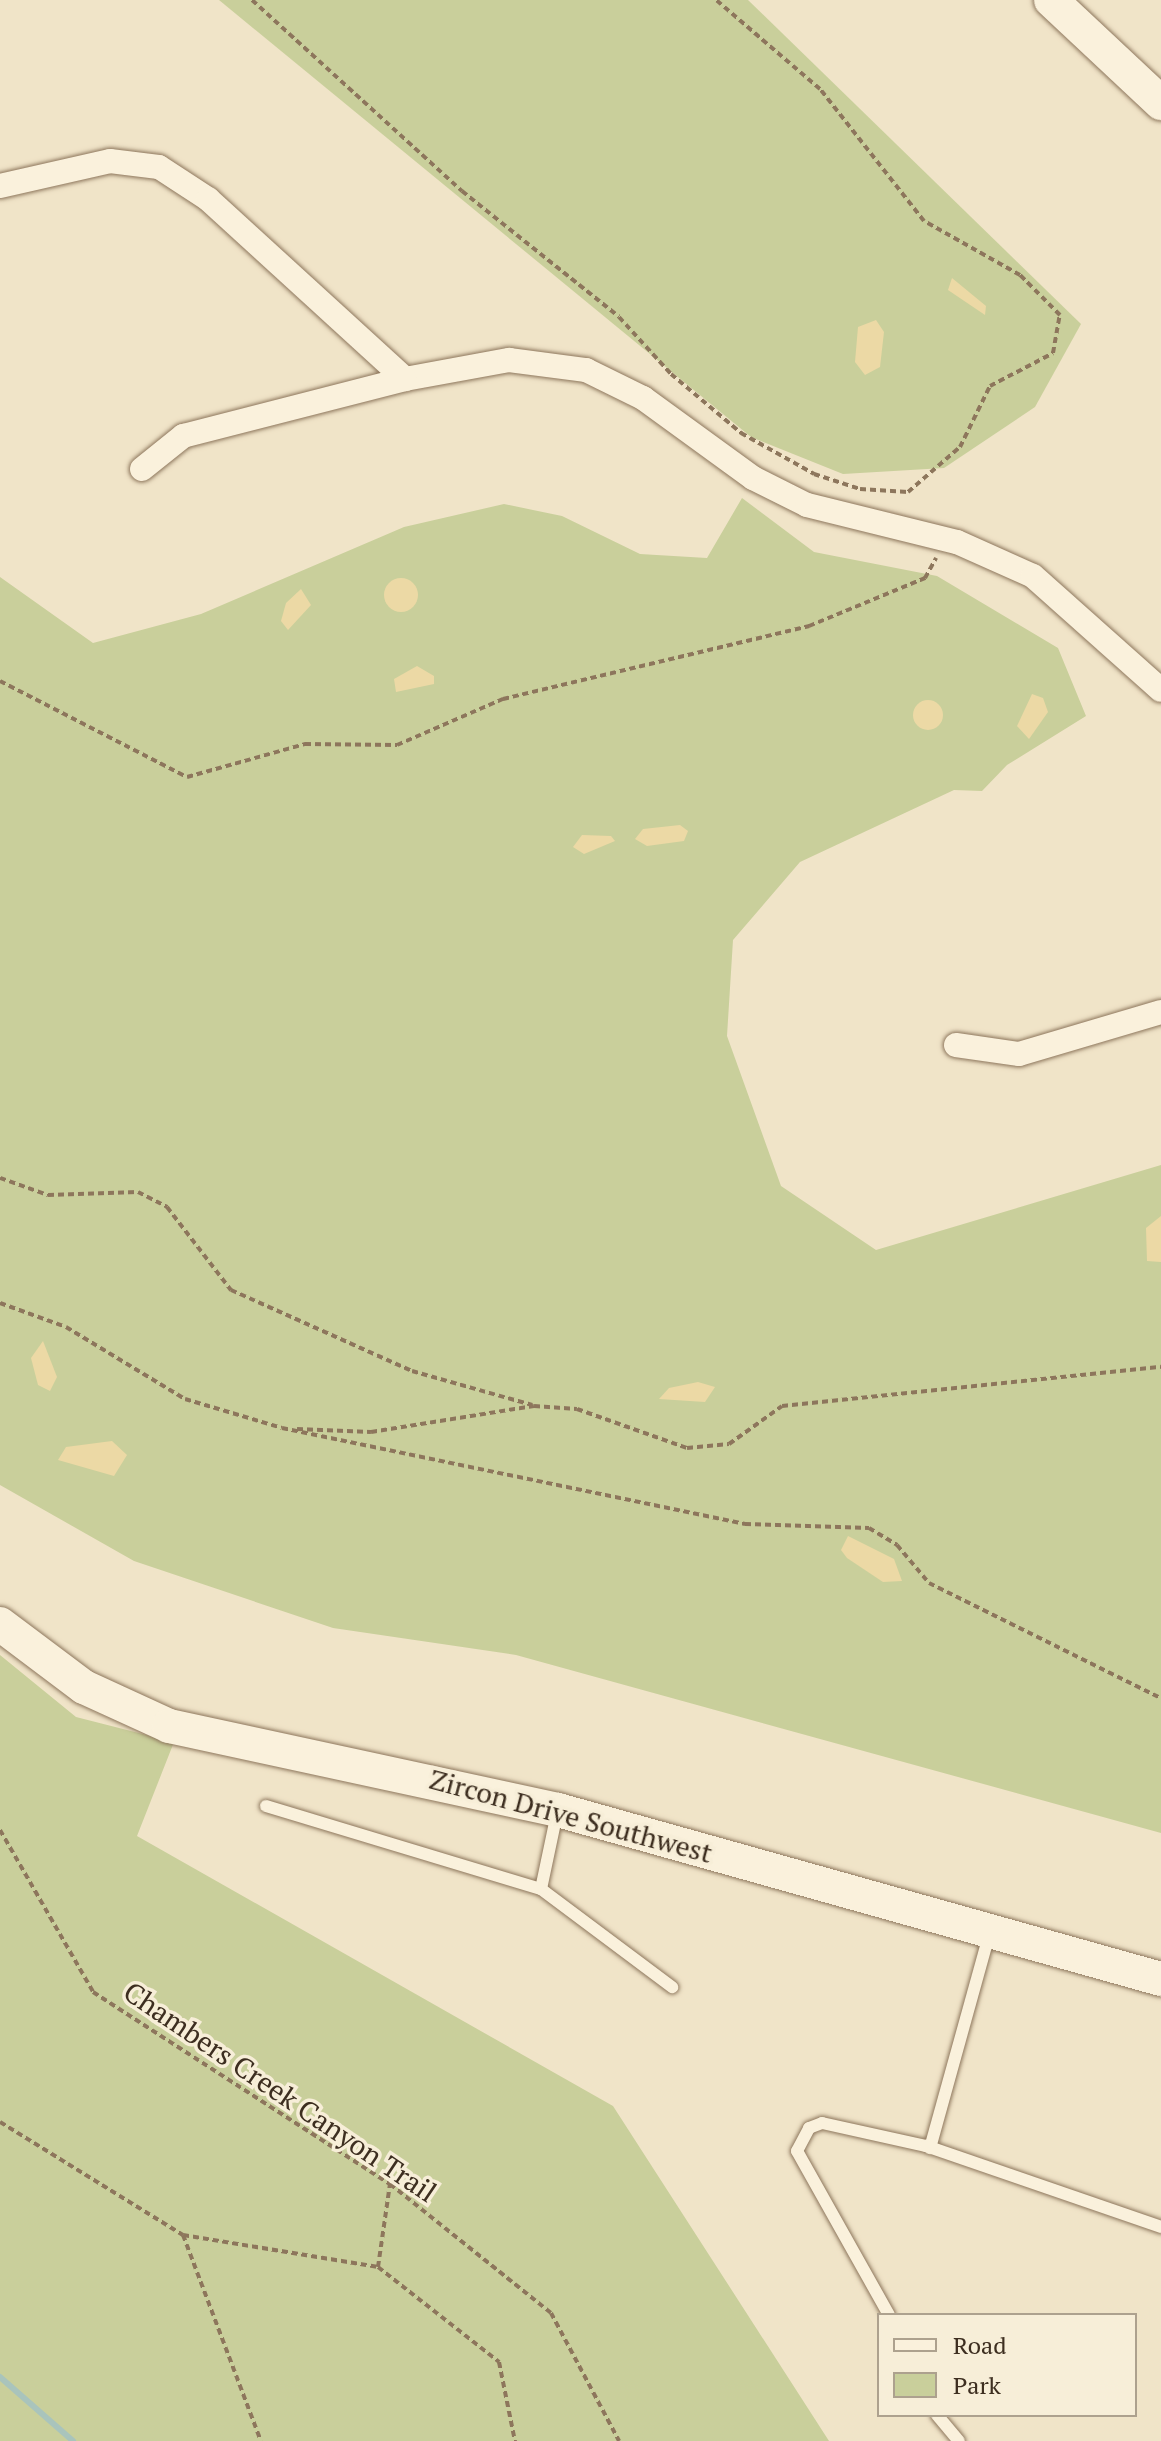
<!DOCTYPE html>
<style>
body{margin:0}
#map{position:relative;width:1161px;height:2441px;overflow:hidden;background:#f0e4c8;font-family:"PT Serif",serif}
div>[style]{position:absolute}
.green>*{inset:0;background:#c9cf9b}
.sand>*{inset:0;background:#ecd9a5}
.round{border-radius:50%}
.stream>*{height:6px;margin:-3px;padding:0 3px;transform-origin:3px;border-radius:3px;background:#a9c4bc}
.path>*{height:4px;margin-top:-2px;transform-origin:0;background:repeating-linear-gradient(90deg,#8d765c 0 6px,transparent 0 10px)}
.roads{filter:drop-shadow(0 0 2px #8d765c) drop-shadow(0 0 2px #8d765c)}
.lane>*{height:12px;margin:-6px;padding:0 6px;transform-origin:6px;border-radius:6px;background:#faf1dc}
.street>*{height:24px;margin:-12px;padding:0 12px;transform-origin:12px;border-radius:12px;background:#faf1dc}
.secondary>*{height:34px;margin:-17px;padding:0 17px;transform-origin:17px;border-radius:17px;background:#faf1dc}
span{translate:-50% -50%;white-space:nowrap;text-align:center;line-height:1.15;-webkit-text-stroke:7px #f7eed8;paint-order:stroke}
.street-label{font-size:28px;color:#3d2e20}
.legend{position:absolute;left:877px;top:2313px;width:260px;height:104px;box-sizing:border-box;background:#f7eed8;border:2px solid #ada18e;margin:0;padding:10px 14px;list-style:none;font-size:24px;color:#3d2e20}
.legend li{display:flex;align-items:center;gap:16px;height:40px}
.legend b{width:40px;border:2px solid #ada18e}
</style>
<div id="map">
<div class="green">
<i style="clip-path:polygon(219px 0,748px 0,1081px 324px,1035px 407px,944px 468px,843px 474px,751px 437px)"></i>
<i style="clip-path:polygon(742px 498px,814px 552px,937px 576px,1058px 648px,1086px 716px,1007px 765px,982px 791px,954px 790px,800px 862px,733px 940px,727px 1036px,781px 1186px,876px 1250px,1161px 1165px,1161px 1833px,516px 1655px,333px 1628px,134px 1561px,0 1485px,0 577px,93px 643px,201px 614px,404px 527px,504px 504px,562px 516px,640px 554px,707px 558px)"></i>
<i style="clip-path:polygon(0 1655px,76px 1717px,174px 1742px,137px 1836px,613px 2106px,829px 2441px,0 2441px)"></i>
</div>
<div class="sand">
<i style="clip-path:polygon(952px 278px,986px 306px,985px 315px,948px 290px)"></i>
<i style="clip-path:polygon(876px 320px,884px 332px,880px 367px,865px 375px,855px 362px,858px 327px)"></i>
<i class="round" style="left:384px;top:578px;width:34px;height:34px"></i>
<i style="clip-path:polygon(301px 589px,311px 605px,288px 630px,281px 621px,286px 603px)"></i>
<i style="clip-path:polygon(417px 666px,434px 676px,434px 684px,396px 692px,394px 679px)"></i>
<i style="clip-path:polygon(1032px 694px,1043px 698px,1048px 712px,1029px 739px,1017px 726px)"></i>
<i class="round" style="left:913px;top:700px;width:30px;height:30px"></i>
<i style="clip-path:polygon(680px 825px,688px 831px,684px 841px,647px 846px,635px 839px,643px 829px)"></i>
<i style="clip-path:polygon(582px 835px,611px 836px,615px 841px,584px 854px,573px 847px)"></i>
<i style="clip-path:polygon(1161px 1216px,1161px 1262px,1147px 1261px,1146px 1228px)"></i>
<i style="clip-path:polygon(43px 1341px,57px 1377px,50px 1391px,38px 1385px,31px 1358px)"></i>
<i style="clip-path:polygon(698px 1382px,715px 1387px,705px 1402px,659px 1399px,669px 1388px)"></i>
<i style="clip-path:polygon(112px 1441px,127px 1455px,114px 1476px,58px 1460px,66px 1447px)"></i>
<i style="clip-path:polygon(848px 1536px,894px 1559px,902px 1581px,883px 1582px,847px 1558px,841px 1550px)"></i>
</div>
<div class="stream">
<i style="left:0;top:2377px;width:97px;rotate:41.2deg"></i>
</div>
<div class="path">
<i style="left:252px;top:0;width:284px;rotate:42.3deg"></i>
<i style="left:462px;top:191px;width:201px;rotate:38.7deg"></i>
<i style="left:619px;top:317px;width:77px;rotate:47.6deg"></i>
<i style="left:671px;top:374px;width:92px;rotate:40.1deg"></i>
<i style="left:741px;top:433px;width:84px;rotate:29.3deg"></i>
<i style="left:814px;top:474px;width:48px;rotate:18.1deg"></i>
<i style="left:860px;top:489px;width:48px;rotate:3.6deg"></i>
<i style="left:908px;top:492px;width:69px;rotate:-40.9deg"></i>
<i style="left:960px;top:447px;width:68px;rotate:-63.8deg"></i>
<i style="left:990px;top:386px;width:71px;rotate:-27.6deg"></i>
<i style="left:1053px;top:353px;width:39px;rotate:-80deg"></i>
<i style="left:1060px;top:315px;width:57px;rotate:-135deg"></i>
<i style="left:1020px;top:275px;width:110px;rotate:-150.6deg"></i>
<i style="left:924px;top:221px;width:168px;rotate:-128.2deg"></i>
<i style="left:820px;top:89px;width:137px;rotate:-139.4deg"></i>
<i style="left:0;top:681px;width:210px;rotate:27.2deg"></i>
<i style="left:187px;top:777px;width:123px;rotate:-15.6deg"></i>
<i style="left:305px;top:744px;width:92px;rotate:0.6deg"></i>
<i style="left:397px;top:745px;width:116px;rotate:-23.5deg"></i>
<i style="left:503px;top:699px;width:315px;rotate:-13.4deg"></i>
<i style="left:809px;top:626px;width:126px;rotate:-22.5deg"></i>
<i style="left:925px;top:578px;width:23px;rotate:-61deg"></i>
<i style="left:0;top:1178px;width:51px;rotate:19.5deg"></i>
<i style="left:48px;top:1195px;width:90px;rotate:-1.9deg"></i>
<i style="left:138px;top:1192px;width:33px;rotate:27deg"></i>
<i style="left:167px;top:1207px;width:105px;rotate:52.4deg"></i>
<i style="left:231px;top:1290px;width:198px;rotate:24.1deg"></i>
<i style="left:412px;top:1371px;width:125px;rotate:15.8deg"></i>
<i style="left:0;top:1303px;width:70px;rotate:20deg"></i>
<i style="left:66px;top:1327px;width:139px;rotate:31.2deg"></i>
<i style="left:185px;top:1399px;width:101px;rotate:16.6deg"></i>
<i style="left:282px;top:1428px;width:473px;rotate:11.7deg"></i>
<i style="left:745px;top:1524px;width:124px;rotate:1.8deg"></i>
<i style="left:869px;top:1528px;width:33px;rotate:31deg"></i>
<i style="left:897px;top:1545px;width:50px;rotate:49.9deg"></i>
<i style="left:929px;top:1583px;width:259px;rotate:26.4deg"></i>
<i style="left:297px;top:1429px;width:74px;rotate:2.3deg"></i>
<i style="left:371px;top:1432px;width:165px;rotate:-9.1deg"></i>
<i style="left:534px;top:1406px;width:43px;rotate:4deg"></i>
<i style="left:577px;top:1409px;width:117px;rotate:19.5deg"></i>
<i style="left:687px;top:1448px;width:42px;rotate:-5.4deg"></i>
<i style="left:729px;top:1444px;width:65px;rotate:-35.6deg"></i>
<i style="left:782px;top:1406px;width:381px;rotate:-5.9deg"></i>
<i style="left:0;top:1830px;width:187px;rotate:60.1deg"></i>
<i style="left:93px;top:1992px;width:354px;rotate:32.9deg"></i>
<i style="left:390px;top:2184px;width:206px;rotate:38.7deg"></i>
<i style="left:551px;top:2313px;width:145px;rotate:62deg"></i>
<i style="left:0;top:2122px;width:215px;rotate:31.7deg"></i>
<i style="left:183px;top:2235px;width:198px;rotate:9.3deg"></i>
<i style="left:378px;top:2267px;width:84px;rotate:-81.8deg"></i>
<i style="left:183px;top:2235px;width:220px;rotate:69.3deg"></i>
<i style="left:378px;top:2267px;width:154px;rotate:38.1deg"></i>
<i style="left:499px;top:2362px;width:81px;rotate:78.6deg"></i>
</div>
<div class="roads">
<div class="lane">
<i style="left:266px;top:1806px;width:287px;rotate:16.8deg"></i>
<i style="left:541px;top:1889px;width:164px;rotate:36.8deg"></i>
<i style="left:541px;top:1889px;width:78px;rotate:-78.1deg"></i>
<i style="left:930px;top:2148px;width:221px;rotate:-74.5deg"></i>
<i style="left:889px;top:2315px;width:188px;rotate:-119.3deg"></i>
<i style="left:797px;top:2151px;width:26px;rotate:-62deg"></i>
<i style="left:809px;top:2128px;width:14px;rotate:-21deg"></i>
<i style="left:822px;top:2123px;width:107px;rotate:12.5deg"></i>
<i style="left:926px;top:2146px;width:249px;rotate:19deg"></i>
<i style="left:937px;top:2415px;width:34px;rotate:50deg"></i>
</div>
<div class="street">
<i style="left:0;top:186px;width:113px;rotate:-12.8deg"></i>
<i style="left:110px;top:161px;width:49px;rotate:7deg"></i>
<i style="left:159px;top:167px;width:59px;rotate:33.1deg"></i>
<i style="left:208px;top:199px;width:267px;rotate:42.4deg"></i>
<i style="left:405px;top:379px;width:106px;rotate:-10.4deg"></i>
<i style="left:509px;top:360px;width:78px;rotate:7.4deg"></i>
<i style="left:586px;top:370px;width:64px;rotate:26.2deg"></i>
<i style="left:643px;top:398px;width:136px;rotate:36deg"></i>
<i style="left:753px;top:478px;width:60px;rotate:26.6deg"></i>
<i style="left:807px;top:505px;width:154px;rotate:13.9deg"></i>
<i style="left:957px;top:542px;width:83px;rotate:24.1deg"></i>
<i style="left:1033px;top:576px;width:171px;rotate:41.7deg"></i>
<i style="left:142px;top:469px;width:53px;rotate:-38.8deg"></i>
<i style="left:183px;top:436px;width:229px;rotate:-14.4deg"></i>
<i style="left:956px;top:1045px;width:64px;rotate:8.1deg"></i>
<i style="left:1019px;top:1054px;width:148px;rotate:-16.5deg"></i>
</div>
<div class="secondary">
<i style="left:1051px;top:0;width:151px;rotate:43.1deg"></i>
<i style="left:0;top:1624px;width:105px;rotate:36.9deg"></i>
<i style="left:84px;top:1687px;width:94px;rotate:24.6deg"></i>
<i style="left:169px;top:1726px;width:398px;rotate:12.2deg"></i>
<i style="left:558px;top:1810px;width:626px;rotate:15.66deg"></i>
</div>
</div>
<div class="street-label">
<span style="left:571px;top:1816px;rotate:15deg">Zircon Drive Southwest</span>
<span style="left:280px;top:2092px;rotate:34deg">Chambers Creek Canyon Trail</span>
</div>
<ul class="legend">
<li><b style="height:10px;background:#faf1dc"></b>Road</li>
<li><b style="height:22px;background:#c9cf9b"></b>Park</li>
</ul>
</div>
